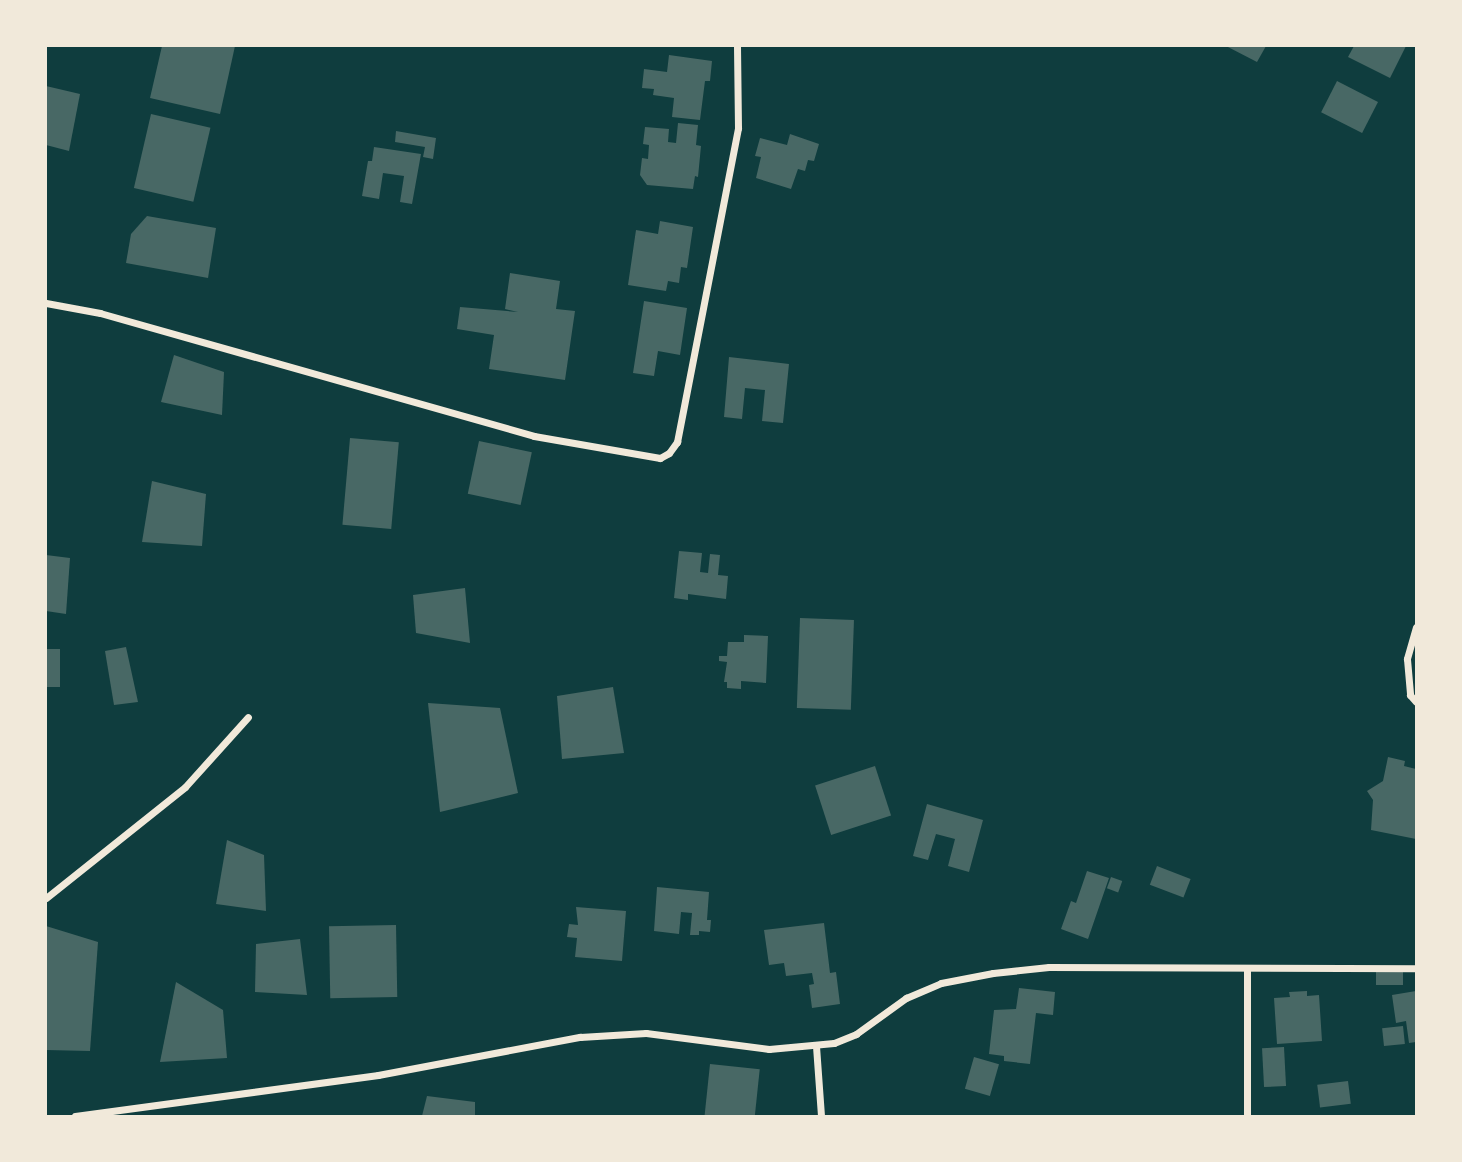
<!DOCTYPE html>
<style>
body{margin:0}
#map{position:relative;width:1462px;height:1162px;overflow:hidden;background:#0f3d3e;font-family:"Roboto Condensed",sans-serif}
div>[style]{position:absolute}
.building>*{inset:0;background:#486865;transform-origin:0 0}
.minor>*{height:7px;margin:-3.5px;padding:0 3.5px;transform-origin:3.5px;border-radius:3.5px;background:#f1e9da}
span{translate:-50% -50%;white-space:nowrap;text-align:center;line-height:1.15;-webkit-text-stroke:7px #f1e9da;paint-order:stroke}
.frame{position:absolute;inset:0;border:47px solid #f1e9da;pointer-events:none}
</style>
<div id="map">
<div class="building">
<i style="clip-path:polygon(162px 46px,235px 46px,220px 114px,150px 98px)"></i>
<i style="clip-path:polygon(1226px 46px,1266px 46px,1257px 62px)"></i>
<i style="clip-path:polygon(1354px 46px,1406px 46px,1390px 78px,1348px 57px)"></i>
<i style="clip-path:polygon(669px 55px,712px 61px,710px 81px,705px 81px,700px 120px,672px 117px,674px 98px,653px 95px,654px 89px,642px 88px,644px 69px,667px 72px)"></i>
<i style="left:1337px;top:81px;width:46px;height:35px;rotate:27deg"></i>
<i style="clip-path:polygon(46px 86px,80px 94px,69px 151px,46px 145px)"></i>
<i style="left:151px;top:114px;width:61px;height:76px;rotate:13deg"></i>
<i style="clip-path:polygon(678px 123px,698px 125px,696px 145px,701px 146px,698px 177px,695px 176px,693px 189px,647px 185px,640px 175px,642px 158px,648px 159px,649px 145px,643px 144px,645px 127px,669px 129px,668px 142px,676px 143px)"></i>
<i style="clip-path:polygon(396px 131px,436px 138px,433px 159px,423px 157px,425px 147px,395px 142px)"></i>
<i style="clip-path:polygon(790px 134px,819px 144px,814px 161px,808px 160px,805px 171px,798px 169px,791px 189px,756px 178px,761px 157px,755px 156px,760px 138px,787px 145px)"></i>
<i style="clip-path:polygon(374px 147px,421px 154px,412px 204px,400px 202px,404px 176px,383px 173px,379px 199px,362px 196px,368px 161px,372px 161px)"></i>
<i style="clip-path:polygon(147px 216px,216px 228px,208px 278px,126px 263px,131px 234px)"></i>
<i style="clip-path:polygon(660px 221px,693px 227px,687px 268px,681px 267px,679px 283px,668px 281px,666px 291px,628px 285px,636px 230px,658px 234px)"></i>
<i style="clip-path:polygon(510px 273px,560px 281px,556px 309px,575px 311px,565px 380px,489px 369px,494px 335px,457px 329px,460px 307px,518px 312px,505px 309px)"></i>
<i style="clip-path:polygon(644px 301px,687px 308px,680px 355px,658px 351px,654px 376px,633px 373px)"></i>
<i style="clip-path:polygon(174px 355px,224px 372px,222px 415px,161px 402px)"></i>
<i style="clip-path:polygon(729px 357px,789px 364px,783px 423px,762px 421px,765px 390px,745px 388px,742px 419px,724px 417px)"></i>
<i style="left:350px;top:438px;width:49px;height:87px;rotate:5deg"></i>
<i style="left:479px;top:441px;width:54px;height:54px;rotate:12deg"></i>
<i style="clip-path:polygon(152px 481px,206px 494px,202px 546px,142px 542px)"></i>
<i style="clip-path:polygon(679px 551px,702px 553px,700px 572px,708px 573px,710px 554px,720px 555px,718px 575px,728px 576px,726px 599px,688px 594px,688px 600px,674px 598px)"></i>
<i style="clip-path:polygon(46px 555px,70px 558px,66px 614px,46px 611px)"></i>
<i style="clip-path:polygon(465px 588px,470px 643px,416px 633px,413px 595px)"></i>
<i style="left:800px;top:618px;width:54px;height:90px;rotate:2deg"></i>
<i style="clip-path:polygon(744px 635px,768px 636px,766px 683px,741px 681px,741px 689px,727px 688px,727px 682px,724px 682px,727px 662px,719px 661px,719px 656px,727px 656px,728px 642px,744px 642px)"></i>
<i style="clip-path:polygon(126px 647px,138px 702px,114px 705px,105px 651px)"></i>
<i style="left:46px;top:649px;width:14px;height:38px"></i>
<i style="clip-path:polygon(613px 687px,624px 753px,562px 759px,557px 696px)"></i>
<i style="clip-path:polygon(428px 703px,500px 708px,518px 793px,440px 812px)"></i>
<i style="clip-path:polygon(1388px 757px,1405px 761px,1404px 766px,1416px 769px,1416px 839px,1371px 830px,1373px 800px,1367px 791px,1383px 781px)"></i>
<i style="left:875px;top:766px;width:52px;height:63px;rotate:72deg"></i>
<i style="clip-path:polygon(927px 804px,983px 820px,969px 872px,948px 866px,955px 839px,936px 834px,928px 860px,913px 856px)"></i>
<i style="clip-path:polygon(227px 840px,264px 855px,266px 911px,216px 904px)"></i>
<i style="left:1157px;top:866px;width:36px;height:20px;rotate:21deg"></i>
<i style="clip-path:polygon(1087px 871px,1109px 878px,1088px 939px,1061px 929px,1071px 901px,1076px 903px)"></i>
<i style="left:1111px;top:877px;width:12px;height:12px;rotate:20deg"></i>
<i style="clip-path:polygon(657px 887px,709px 892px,707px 920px,711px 920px,710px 932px,699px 931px,699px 935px,690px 935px,692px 913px,681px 912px,679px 934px,654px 931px)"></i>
<i style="clip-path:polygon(576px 907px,626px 911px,622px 961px,575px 957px,577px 938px,567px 937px,569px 924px,578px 925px)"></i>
<i style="clip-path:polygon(824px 923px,830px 973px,836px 972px,840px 1004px,812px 1008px,809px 985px,814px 984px,812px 973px,786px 976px,784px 963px,769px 965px,764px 930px)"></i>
<i style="left:396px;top:925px;width:72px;height:67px;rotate:89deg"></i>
<i style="clip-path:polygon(46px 926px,98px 942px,90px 1051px,46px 1050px)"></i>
<i style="clip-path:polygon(300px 939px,307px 995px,255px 992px,256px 944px)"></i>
<i style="left:1376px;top:970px;width:27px;height:15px"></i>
<i style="clip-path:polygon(176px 982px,223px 1010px,227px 1058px,160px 1062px)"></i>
<i style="clip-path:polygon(1019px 988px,1055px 992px,1053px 1015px,1036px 1013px,1030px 1064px,1004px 1061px,1004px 1056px,989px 1054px,994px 1010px,1016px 1009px)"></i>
<i style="clip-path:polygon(1307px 991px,1307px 996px,1319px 995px,1322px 1041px,1277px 1044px,1274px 998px,1290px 997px,1289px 992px)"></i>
<i style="clip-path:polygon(1416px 991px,1416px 1042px,1409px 1043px,1406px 1021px,1396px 1023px,1392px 995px)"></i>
<i style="left:1403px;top:1026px;width:18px;height:21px;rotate:84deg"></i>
<i style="left:1284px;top:1047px;width:39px;height:22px;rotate:87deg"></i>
<i style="left:974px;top:1057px;width:26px;height:33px;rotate:16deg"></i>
<i style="left:710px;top:1064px;width:50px;height:52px;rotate:6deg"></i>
<i style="left:1348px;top:1081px;width:23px;height:31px;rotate:83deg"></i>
<i style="clip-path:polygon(427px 1096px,475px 1102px,475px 1116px,422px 1116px)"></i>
</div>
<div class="minor">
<i style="left:46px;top:303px;width:55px;rotate:10.5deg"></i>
<i style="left:100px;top:313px;width:451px;rotate:15.8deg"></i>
<i style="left:534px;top:436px;width:128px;rotate:9.9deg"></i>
<i style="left:660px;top:458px;width:10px;rotate:-29deg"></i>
<i style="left:669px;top:453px;width:14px;rotate:-54deg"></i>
<i style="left:677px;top:442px;width:320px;rotate:-79deg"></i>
<i style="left:738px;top:128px;width:82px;rotate:-90.7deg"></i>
<i style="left:1416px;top:627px;width:33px;rotate:106deg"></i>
<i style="left:1407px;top:659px;width:36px;rotate:85deg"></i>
<i style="left:1410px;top:695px;width:9px;rotate:49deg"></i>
<i style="left:46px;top:898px;width:178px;rotate:-38.6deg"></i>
<i style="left:185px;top:787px;width:94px;rotate:-48deg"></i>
<i style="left:1247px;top:970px;width:146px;rotate:90deg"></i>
<i style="left:816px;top:1046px;width:70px;rotate:85.9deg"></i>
<i style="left:75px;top:1116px;width:306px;rotate:-7.7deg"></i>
<i style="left:378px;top:1075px;width:206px;rotate:-10.7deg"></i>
<i style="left:580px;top:1037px;width:66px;rotate:-3.5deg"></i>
<i style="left:646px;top:1033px;width:124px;rotate:7.4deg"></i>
<i style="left:769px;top:1049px;width:65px;rotate:-5.3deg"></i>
<i style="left:834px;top:1043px;width:24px;rotate:-22deg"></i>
<i style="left:856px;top:1034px;width:62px;rotate:-35.8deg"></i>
<i style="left:906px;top:998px;width:38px;rotate:-23deg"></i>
<i style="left:941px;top:983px;width:53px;rotate:-10.9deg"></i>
<i style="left:993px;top:973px;width:56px;rotate:-6.1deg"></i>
<i style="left:1049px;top:967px;width:367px;rotate:0.2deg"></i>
</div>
<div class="frame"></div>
</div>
